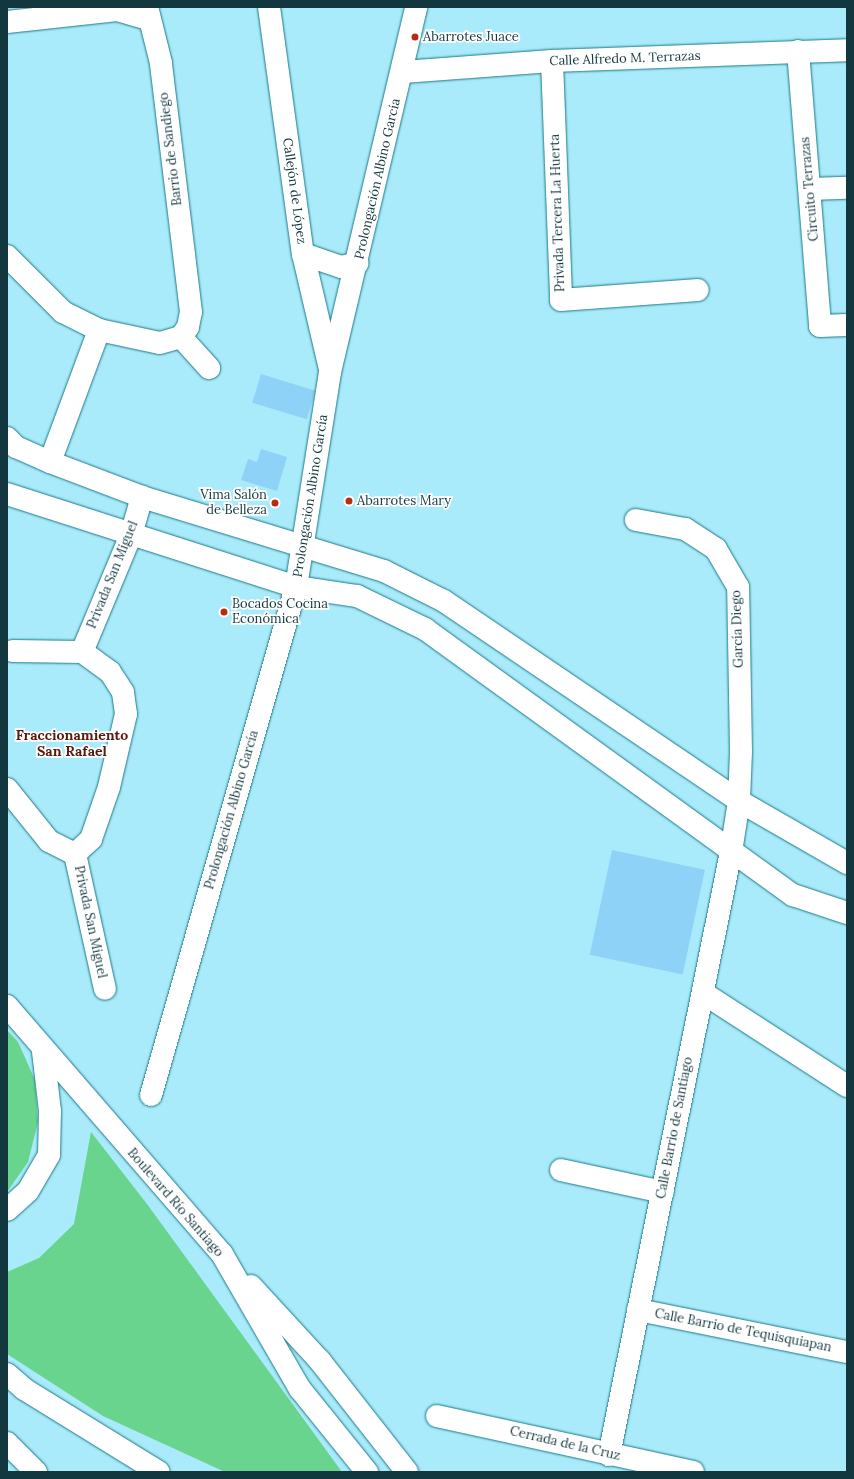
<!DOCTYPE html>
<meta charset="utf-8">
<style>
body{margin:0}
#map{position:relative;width:854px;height:1479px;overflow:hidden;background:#a9ebfa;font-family:Lora,serif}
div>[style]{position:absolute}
.green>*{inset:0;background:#69d48d}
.building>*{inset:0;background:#8ed2f7;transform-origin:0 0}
.roads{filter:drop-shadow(0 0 1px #1a7989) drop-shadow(0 0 1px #1a7989)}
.street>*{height:22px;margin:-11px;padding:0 11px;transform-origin:11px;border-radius:11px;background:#fff}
.primary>*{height:22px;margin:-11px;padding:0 11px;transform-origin:11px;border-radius:11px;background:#fff}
.dots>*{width:11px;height:11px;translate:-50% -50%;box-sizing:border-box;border:2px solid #fff;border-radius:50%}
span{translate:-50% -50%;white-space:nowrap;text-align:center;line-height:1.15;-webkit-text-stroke:3.5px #fff;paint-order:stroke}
.poi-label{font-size:13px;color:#12373e}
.left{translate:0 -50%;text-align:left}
.right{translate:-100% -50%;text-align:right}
.street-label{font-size:13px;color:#12373e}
.neighbourhood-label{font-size:14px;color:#5b180c;font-weight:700}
.frame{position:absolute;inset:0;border:8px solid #12373e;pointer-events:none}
</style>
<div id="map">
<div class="green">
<i style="clip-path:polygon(7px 1030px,18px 1042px,35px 1080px,38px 1122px,28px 1162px,7px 1192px)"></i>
<i style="clip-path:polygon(91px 1132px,147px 1204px,342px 1472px,225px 1472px,103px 1416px,7px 1354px,7px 1272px,39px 1258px,74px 1224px)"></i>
</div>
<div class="building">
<i style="left:261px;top:374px;width:57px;height:30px;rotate:17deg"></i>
<i style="clip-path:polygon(261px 449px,287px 457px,277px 491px,241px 480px,248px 459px,257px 462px)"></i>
<i style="left:612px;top:850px;width:95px;height:107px;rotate:12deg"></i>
</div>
<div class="roads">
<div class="street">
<i style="left:269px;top:7px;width:249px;rotate:82.2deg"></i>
<i style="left:303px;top:254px;width:118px;rotate:76.8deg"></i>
<i style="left:7px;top:22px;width:111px;rotate:-6.2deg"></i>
<i style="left:117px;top:10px;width:32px;rotate:16deg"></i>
<i style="left:798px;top:51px;width:276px;rotate:85.4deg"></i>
<i style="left:820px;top:326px;width:27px;rotate:-2deg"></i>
<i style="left:552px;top:61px;width:239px;rotate:87.8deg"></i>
<i style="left:561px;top:300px;width:137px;rotate:-4.2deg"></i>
<i style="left:403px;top:72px;width:149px;rotate:-4.2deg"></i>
<i style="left:552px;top:61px;width:295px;rotate:-2.1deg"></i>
<i style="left:810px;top:189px;width:37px;rotate:-2deg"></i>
<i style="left:303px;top:254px;width:40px;rotate:18.9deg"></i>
<i style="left:341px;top:267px;width:17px;rotate:-13deg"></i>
<i style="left:7px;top:256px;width:79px;rotate:45deg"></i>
<i style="left:63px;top:312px;width:40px;rotate:26.6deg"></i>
<i style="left:99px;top:330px;width:62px;rotate:12deg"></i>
<i style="left:160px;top:343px;width:22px;rotate:-16deg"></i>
<i style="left:181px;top:337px;width:12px;rotate:-55deg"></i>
<i style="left:188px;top:327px;width:15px;rotate:-79deg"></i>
<i style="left:191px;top:312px;width:251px;rotate:-96.9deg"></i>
<i style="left:161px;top:63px;width:58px;rotate:-104deg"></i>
<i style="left:181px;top:337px;width:42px;rotate:47.9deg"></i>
<i style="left:7px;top:438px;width:13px;rotate:45deg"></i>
<i style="left:16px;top:447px;width:37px;rotate:24deg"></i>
<i style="left:50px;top:462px;width:98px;rotate:20.8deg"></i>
<i style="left:142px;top:497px;width:253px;rotate:17deg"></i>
<i style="left:384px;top:571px;width:67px;rotate:26.6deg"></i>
<i style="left:444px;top:601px;width:356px;rotate:34.1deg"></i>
<i style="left:739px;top:801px;width:125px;rotate:29.9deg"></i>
<i style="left:50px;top:462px;width:141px;rotate:-69.6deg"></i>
<i style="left:7px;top:494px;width:304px;rotate:17.8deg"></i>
<i style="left:296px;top:587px;width:62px;rotate:8.4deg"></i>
<i style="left:357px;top:596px;width:76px;rotate:25.9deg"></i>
<i style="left:425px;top:629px;width:454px;rotate:35.9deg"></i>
<i style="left:793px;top:895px;width:57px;rotate:18.4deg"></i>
<i style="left:13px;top:651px;width:69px;rotate:0.8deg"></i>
<i style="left:82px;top:652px;width:127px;rotate:-67.3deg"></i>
<i style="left:131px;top:535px;width:40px;rotate:-74deg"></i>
<i style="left:7px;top:789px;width:67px;rotate:51.1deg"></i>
<i style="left:49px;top:841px;width:29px;rotate:27deg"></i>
<i style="left:75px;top:854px;width:22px;rotate:-43deg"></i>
<i style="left:91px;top:839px;width:55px;rotate:-70.9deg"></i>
<i style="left:109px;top:787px;width:75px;rotate:-76.9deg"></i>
<i style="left:126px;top:714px;width:22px;rotate:-98deg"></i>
<i style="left:123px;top:692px;width:24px;rotate:-123deg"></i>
<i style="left:110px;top:672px;width:34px;rotate:-144deg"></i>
<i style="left:75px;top:854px;width:138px;rotate:77.5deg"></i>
<i style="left:703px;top:993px;width:171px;rotate:32.9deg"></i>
<i style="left:151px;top:1095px;width:528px;rotate:-74.07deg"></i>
<i style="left:296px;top:587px;width:218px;rotate:-81deg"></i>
<i style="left:330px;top:372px;width:375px;rotate:-76.7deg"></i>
<i style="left:561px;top:1170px;width:104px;rotate:12.2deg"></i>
<i style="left:638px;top:1310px;width:213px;rotate:11.4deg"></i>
<i style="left:437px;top:1416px;width:262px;rotate:12.3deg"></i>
<i style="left:7px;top:1443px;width:41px;rotate:45deg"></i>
<i style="left:609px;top:1455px;width:615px;rotate:-78.56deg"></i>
<i style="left:731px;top:852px;width:52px;rotate:-81.1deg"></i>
<i style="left:739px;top:801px;width:49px;rotate:-87.7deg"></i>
<i style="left:741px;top:752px;width:165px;rotate:-91deg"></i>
<i style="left:738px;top:587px;width:44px;rotate:-120.1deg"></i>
<i style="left:716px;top:549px;width:37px;rotate:-147deg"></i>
<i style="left:685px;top:529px;width:50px;rotate:-169.6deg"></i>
</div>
<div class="primary">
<i style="left:7px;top:1006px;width:328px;rotate:49.1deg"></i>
<i style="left:222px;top:1254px;width:156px;rotate:60deg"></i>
<i style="left:300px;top:1389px;width:107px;rotate:51.1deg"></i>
<i style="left:7px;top:1210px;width:28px;rotate:-42deg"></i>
<i style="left:28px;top:1191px;width:42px;rotate:-59.7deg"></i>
<i style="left:49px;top:1155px;width:44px;rotate:-88.7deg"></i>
<i style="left:50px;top:1111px;width:60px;rotate:-96.7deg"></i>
<i style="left:251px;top:1286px;width:102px;rotate:47.4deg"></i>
<i style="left:320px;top:1361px;width:141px;rotate:51.9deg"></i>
<i style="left:7px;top:1374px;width:23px;rotate:41deg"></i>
<i style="left:24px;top:1389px;width:158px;rotate:31.6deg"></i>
</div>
</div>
<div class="dots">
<i style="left:415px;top:37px;background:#b72b0e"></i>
<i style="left:349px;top:501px;background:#b72b0e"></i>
<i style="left:275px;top:503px;background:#b72b0e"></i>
<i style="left:224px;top:612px;background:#b72b0e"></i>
</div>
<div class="poi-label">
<span class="left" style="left:423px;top:37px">Abarrotes Juace</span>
<span class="right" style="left:267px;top:503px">Vima Salón<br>de Belleza</span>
<span class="left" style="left:357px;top:501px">Abarrotes Mary</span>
<span class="left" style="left:232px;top:612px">Bocados Cocina<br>Económica</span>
</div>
<div class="street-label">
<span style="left:625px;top:59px;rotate:-2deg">Calle Alfredo M. Terrazas</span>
<span style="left:171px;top:149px;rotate:-97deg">Barrio de Sandiego</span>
<span style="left:378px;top:179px;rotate:-77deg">Prolongación Albino García</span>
<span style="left:810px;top:189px;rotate:-95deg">Circuito Terrazas</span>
<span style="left:294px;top:191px;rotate:82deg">Callejón de López</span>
<span style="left:558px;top:213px;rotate:-92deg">Privada Tercera La Huerta</span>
<span style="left:311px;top:496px;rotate:-81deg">Prolongación Albino García</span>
<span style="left:113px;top:575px;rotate:-68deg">Privada San Miguel</span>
<span style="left:738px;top:629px;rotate:-92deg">García Diego</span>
<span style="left:232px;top:810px;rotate:-74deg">Prolongación Albino García</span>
<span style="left:90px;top:922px;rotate:78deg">Privada San Miguel</span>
<span style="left:675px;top:1128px;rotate:-79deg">Calle Barrio de Santiago</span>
<span style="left:175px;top:1203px;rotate:49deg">Boulevard Río Santiago</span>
<span style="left:743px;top:1331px;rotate:11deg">Calle Barrio de Tequisquiapan</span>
<span style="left:565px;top:1444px;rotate:13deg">Cerrada de la Cruz</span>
</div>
<div class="neighbourhood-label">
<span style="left:72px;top:743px">Fraccionamiento<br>San Rafael</span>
</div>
<div class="frame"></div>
</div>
